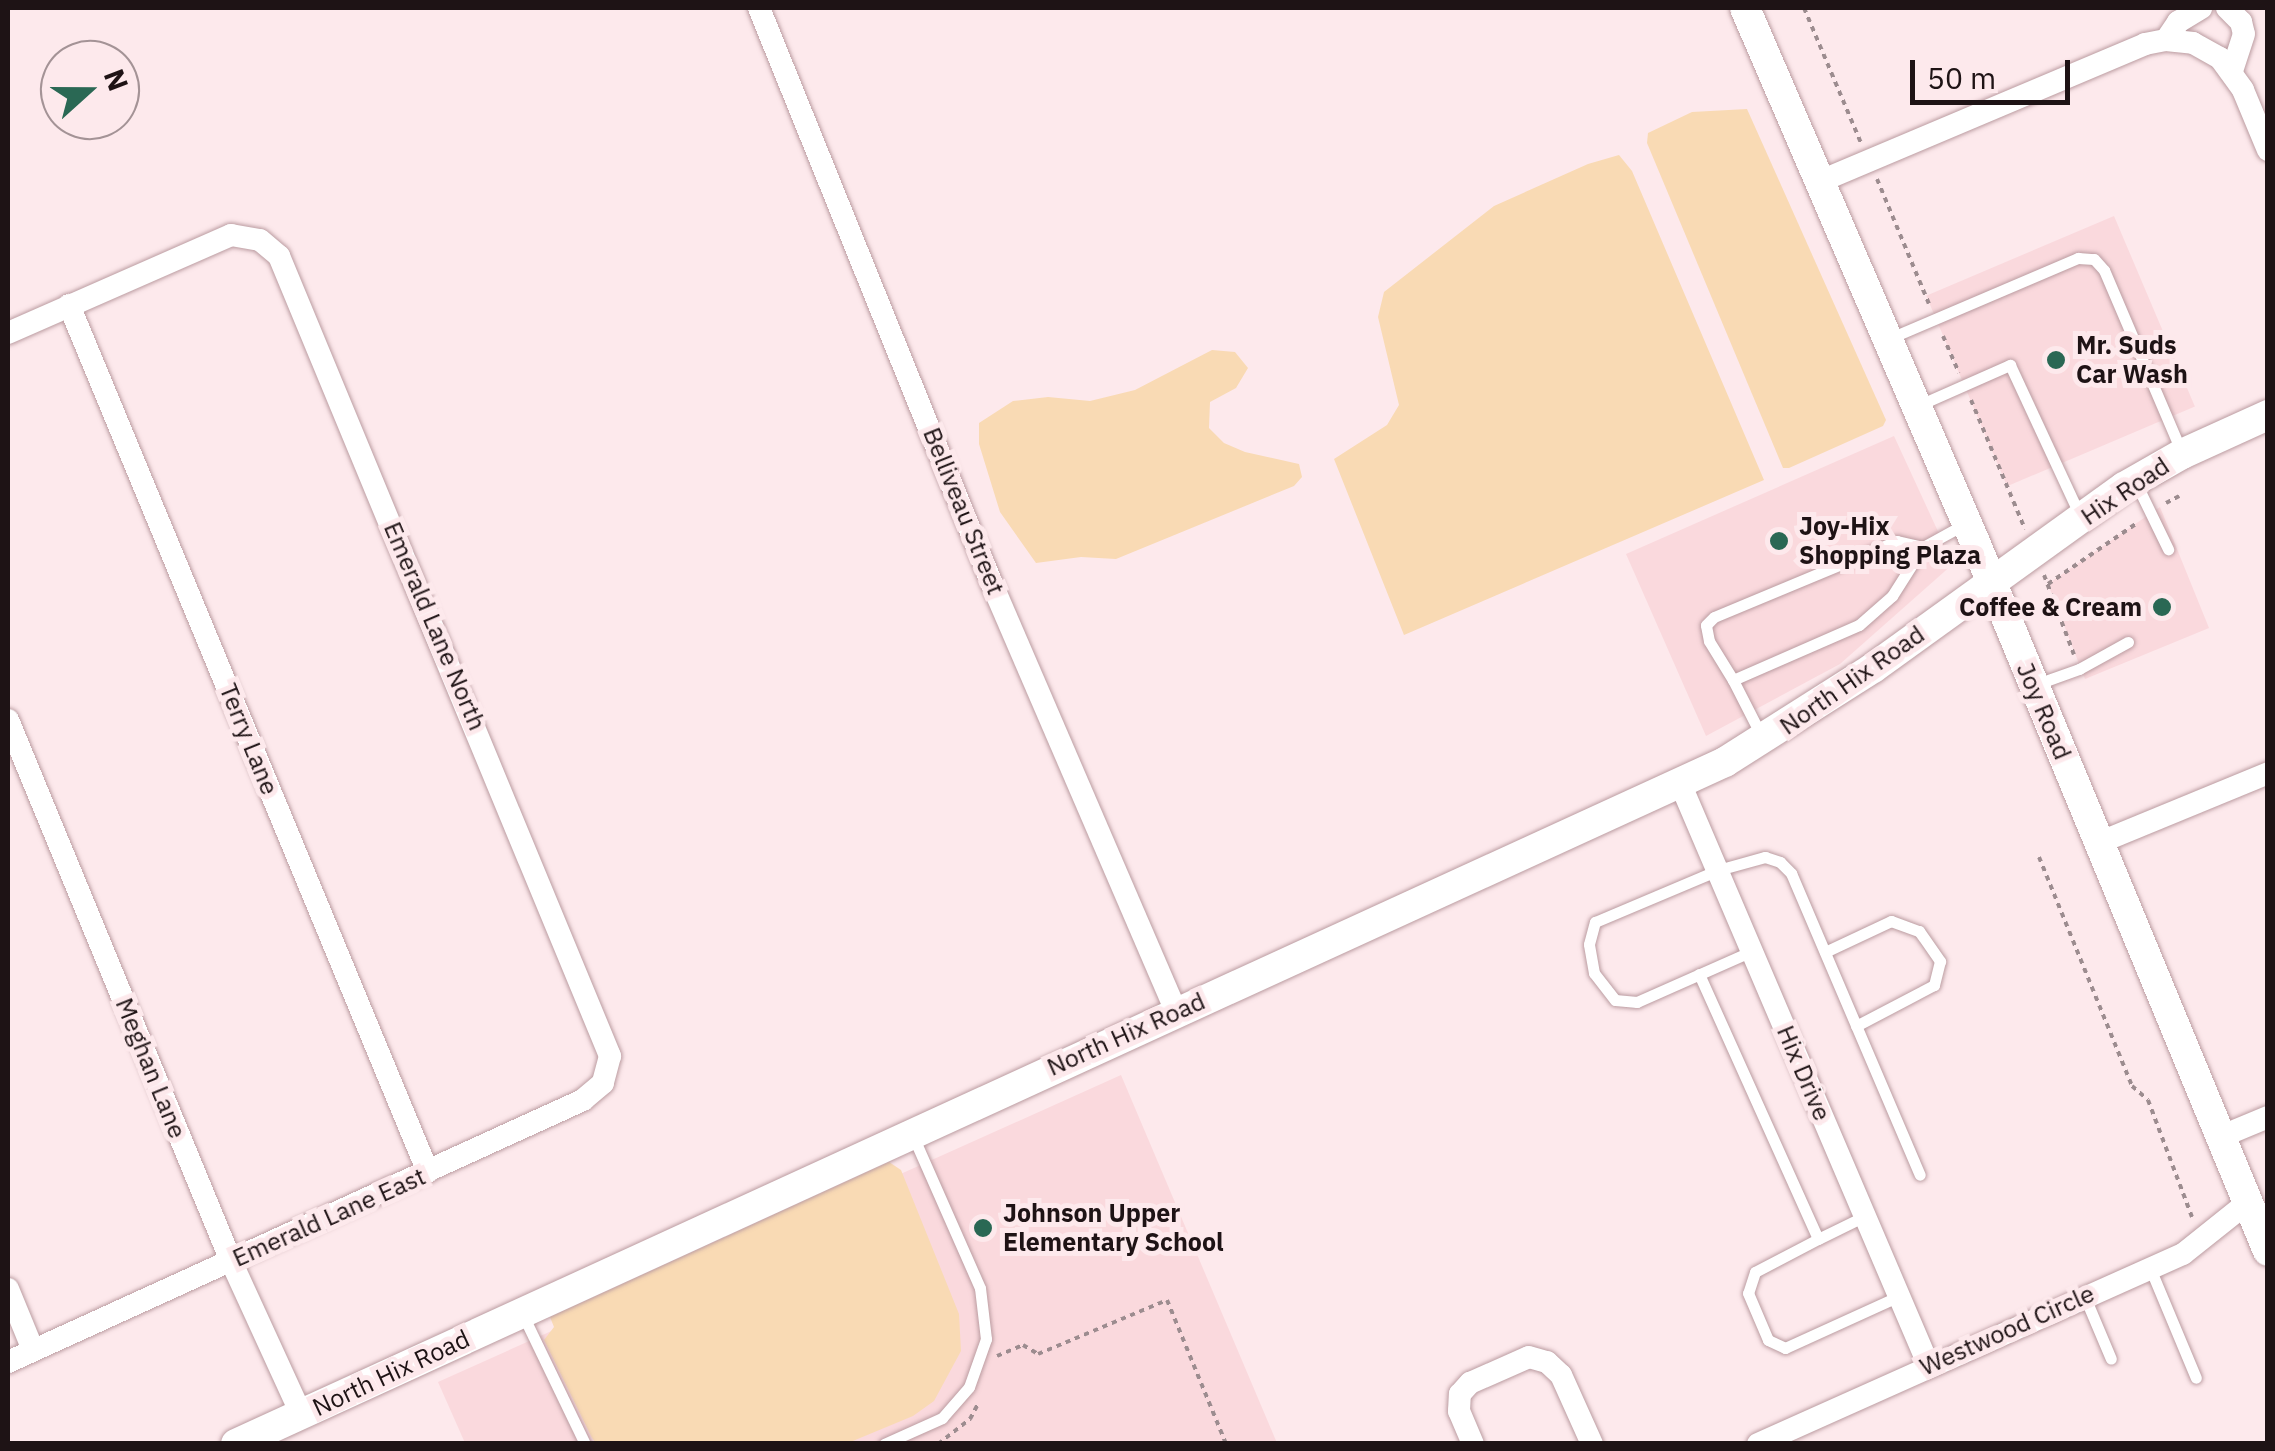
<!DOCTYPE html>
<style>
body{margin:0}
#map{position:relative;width:2275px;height:1451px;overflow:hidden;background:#fde9ec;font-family:"IBM Plex Sans",sans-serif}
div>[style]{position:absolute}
.built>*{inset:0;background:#fad9dd;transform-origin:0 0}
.green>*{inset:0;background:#f9dab4}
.path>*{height:4px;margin-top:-2px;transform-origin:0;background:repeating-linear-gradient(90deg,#9c8c8f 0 5px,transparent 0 10px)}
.roads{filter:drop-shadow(0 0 2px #bb9ca1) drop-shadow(0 0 2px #bb9ca1)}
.service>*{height:11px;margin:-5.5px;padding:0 5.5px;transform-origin:5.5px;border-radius:5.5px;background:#fff}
.minor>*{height:22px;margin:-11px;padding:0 11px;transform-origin:11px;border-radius:11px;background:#fff}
.tertiary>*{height:30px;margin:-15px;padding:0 15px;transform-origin:15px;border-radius:15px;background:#fff}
.dots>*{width:28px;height:28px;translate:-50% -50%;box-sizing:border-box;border:5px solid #fde9ec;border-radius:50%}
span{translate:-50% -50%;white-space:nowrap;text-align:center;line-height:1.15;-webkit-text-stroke:10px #fde9ec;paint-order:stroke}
.poi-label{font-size:25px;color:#1e1315;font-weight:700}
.left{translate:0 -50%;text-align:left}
.right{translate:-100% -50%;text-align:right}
.street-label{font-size:25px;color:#1e1315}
.frame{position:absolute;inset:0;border:10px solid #1e1315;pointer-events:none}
.north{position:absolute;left:40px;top:40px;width:100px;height:100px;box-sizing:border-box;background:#fde9ec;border:2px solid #a49396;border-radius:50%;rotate:69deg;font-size:28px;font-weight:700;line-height:40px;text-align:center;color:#1e1315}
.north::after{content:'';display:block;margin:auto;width:35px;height:45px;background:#2a6854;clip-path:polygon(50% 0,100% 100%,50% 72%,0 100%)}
.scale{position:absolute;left:1910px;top:60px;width:160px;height:45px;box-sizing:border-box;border:5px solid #1e1315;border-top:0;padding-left:12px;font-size:30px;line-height:35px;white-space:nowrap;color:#1e1315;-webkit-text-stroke:8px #fde9ec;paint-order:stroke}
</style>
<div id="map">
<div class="built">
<i style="left:2114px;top:216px;width:207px;height:204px;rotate:67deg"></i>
<i style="clip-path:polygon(1894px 436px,1953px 564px,1840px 664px,1706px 736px,1626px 554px)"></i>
<i style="clip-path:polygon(2160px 507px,2209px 628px,2085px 679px,2048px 584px)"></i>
<i style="clip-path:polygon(1121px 1075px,1277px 1443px,465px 1443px,438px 1382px)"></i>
</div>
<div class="green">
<i style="clip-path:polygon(1747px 109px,1886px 420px,1883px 426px,1789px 468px,1783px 468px,1647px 143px,1648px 133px,1692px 112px)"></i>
<i style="clip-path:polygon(1619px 155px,1632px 171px,1764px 480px,1404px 635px,1334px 459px,1387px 425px,1399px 405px,1378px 317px,1384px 292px,1494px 206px,1588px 164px)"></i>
<i style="clip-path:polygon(1212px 350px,1235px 352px,1248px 368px,1236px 388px,1210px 402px,1209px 428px,1224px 443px,1245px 452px,1299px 464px,1302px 477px,1294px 486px,1116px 559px,1081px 557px,1036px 563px,1000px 512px,979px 444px,979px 423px,1013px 401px,1048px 397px,1090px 401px,1135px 390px)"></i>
<i style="clip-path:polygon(889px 1162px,901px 1170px,959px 1314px,961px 1351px,934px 1401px,913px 1416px,848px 1443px,597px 1444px,592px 1438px,544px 1340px,554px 1327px,550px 1317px)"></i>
</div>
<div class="path">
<i style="left:1804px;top:8px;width:147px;rotate:67.1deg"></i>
<i style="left:1877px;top:179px;width:135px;rotate:67.4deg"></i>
<i style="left:1943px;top:336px;width:40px;rotate:66.6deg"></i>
<i style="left:1971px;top:400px;width:140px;rotate:67.3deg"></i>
<i style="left:2166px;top:503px;width:15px;rotate:-28deg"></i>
<i style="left:2044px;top:575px;width:85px;rotate:69.4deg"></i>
<i style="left:2048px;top:584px;width:108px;rotate:-34.4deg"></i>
<i style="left:2039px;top:857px;width:247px;rotate:67.9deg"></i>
<i style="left:2132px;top:1086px;width:21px;rotate:41deg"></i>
<i style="left:2148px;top:1100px;width:125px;rotate:69.4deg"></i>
<i style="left:997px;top:1356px;width:28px;rotate:-23deg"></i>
<i style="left:1023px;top:1345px;width:17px;rotate:31deg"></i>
<i style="left:1038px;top:1354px;width:140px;rotate:-22.7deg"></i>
<i style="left:1167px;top:1300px;width:156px;rotate:67.7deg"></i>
<i style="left:938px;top:1444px;width:41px;rotate:-38deg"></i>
<i style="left:970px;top:1419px;width:19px;rotate:-62deg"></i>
</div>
<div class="roads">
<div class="service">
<i style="left:1888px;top:339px;width:207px;rotate:-23.1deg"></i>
<i style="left:2078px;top:258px;width:16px;rotate:4deg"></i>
<i style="left:2094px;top:259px;width:15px;rotate:48deg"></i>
<i style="left:2104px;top:270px;width:199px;rotate:66.9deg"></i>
<i style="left:1917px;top:406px;width:102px;rotate:-23.8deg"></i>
<i style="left:2010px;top:365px;width:169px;rotate:65.1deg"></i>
<i style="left:2135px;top:481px;width:76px;rotate:64.1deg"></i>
<i style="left:1733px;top:680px;width:46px;rotate:-121.6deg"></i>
<i style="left:1709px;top:641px;width:16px;rotate:-101deg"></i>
<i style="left:1706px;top:625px;width:11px;rotate:-45deg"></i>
<i style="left:1714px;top:617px;width:198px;rotate:-22.6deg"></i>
<i style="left:1897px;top:541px;width:27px;rotate:13deg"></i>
<i style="left:2037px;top:684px;width:45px;rotate:-19.7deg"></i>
<i style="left:2079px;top:669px;width:56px;rotate:-28.9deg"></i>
<i style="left:1762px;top:737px;width:64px;rotate:-117deg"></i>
<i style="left:1733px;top:680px;width:137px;rotate:-23.6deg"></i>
<i style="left:1859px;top:625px;width:44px;rotate:-41.3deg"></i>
<i style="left:1892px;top:596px;width:58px;rotate:-57.7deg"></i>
<i style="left:1923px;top:547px;width:48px;rotate:-28.7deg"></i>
<i style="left:1752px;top:951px;width:126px;rotate:156.1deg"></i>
<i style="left:1637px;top:1002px;width:22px;rotate:-175deg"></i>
<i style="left:1615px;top:1000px;width:34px;rotate:-128deg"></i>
<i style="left:1594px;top:973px;width:29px;rotate:-100deg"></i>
<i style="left:1589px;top:944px;width:23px;rotate:-75deg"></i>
<i style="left:1595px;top:922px;width:134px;rotate:-22.9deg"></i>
<i style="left:1718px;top:870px;width:49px;rotate:-15.5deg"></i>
<i style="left:1765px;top:857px;width:16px;rotate:18deg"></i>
<i style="left:1780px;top:862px;width:16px;rotate:45deg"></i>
<i style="left:1791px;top:873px;width:328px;rotate:66.9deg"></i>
<i style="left:1825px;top:952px;width:73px;rotate:-25.2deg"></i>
<i style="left:1891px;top:921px;width:30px;rotate:20deg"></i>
<i style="left:1919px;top:931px;width:37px;rotate:55deg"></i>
<i style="left:1940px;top:961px;width:25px;rotate:104deg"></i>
<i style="left:1934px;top:985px;width:88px;rotate:152.3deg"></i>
<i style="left:1699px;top:974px;width:290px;rotate:65.8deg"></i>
<i style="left:1818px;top:1239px;width:71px;rotate:152.4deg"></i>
<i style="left:1755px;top:1272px;width:22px;rotate:108deg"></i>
<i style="left:1748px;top:1293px;width:51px;rotate:66.9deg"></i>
<i style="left:1768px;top:1340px;width:19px;rotate:25deg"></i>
<i style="left:1785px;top:1348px;width:125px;rotate:-24.5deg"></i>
<i style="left:1818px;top:1239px;width:52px;rotate:-26.1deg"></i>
<i style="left:2150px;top:1268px;width:119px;rotate:67.3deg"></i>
<i style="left:2084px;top:1295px;width:69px;rotate:67.1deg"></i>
<i style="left:522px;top:1313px;width:145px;rotate:64.3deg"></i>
<i style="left:884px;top:1444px;width:64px;rotate:-24.1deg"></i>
<i style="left:942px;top:1418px;width:41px;rotate:-48.9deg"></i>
<i style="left:969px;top:1387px;width:51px;rotate:-70.5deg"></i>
<i style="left:986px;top:1339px;width:51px;rotate:-96.7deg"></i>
<i style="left:980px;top:1288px;width:168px;rotate:-113.8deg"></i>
</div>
<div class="minor">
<i style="left:759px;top:8px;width:621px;rotate:67.98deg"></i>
<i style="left:992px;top:584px;width:466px;rotate:66.7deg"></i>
<i style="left:2227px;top:8px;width:20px;rotate:45deg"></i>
<i style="left:2241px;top:22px;width:12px;rotate:76deg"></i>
<i style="left:2244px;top:34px;width:39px;rotate:108deg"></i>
<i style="left:2166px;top:40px;width:22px;rotate:-56deg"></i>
<i style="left:2178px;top:22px;width:27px;rotate:-31deg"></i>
<i style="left:1821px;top:181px;width:352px;rotate:-22.9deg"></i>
<i style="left:2145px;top:44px;width:21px;rotate:-11deg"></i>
<i style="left:2166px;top:40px;width:27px;rotate:6deg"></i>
<i style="left:2193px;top:43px;width:31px;rotate:29deg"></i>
<i style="left:2220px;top:58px;width:39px;rotate:54deg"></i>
<i style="left:2243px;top:90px;width:65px;rotate:67.4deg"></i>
<i style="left:69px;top:305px;width:938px;rotate:67.51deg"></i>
<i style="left:8px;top:333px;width:244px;rotate:-23.7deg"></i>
<i style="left:231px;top:235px;width:29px;rotate:10deg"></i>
<i style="left:260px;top:240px;width:25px;rotate:40deg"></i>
<i style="left:279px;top:256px;width:866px;rotate:67.52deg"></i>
<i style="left:610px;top:1056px;width:28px;rotate:105deg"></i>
<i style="left:603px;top:1083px;width:26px;rotate:140deg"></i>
<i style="left:583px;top:1100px;width:632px;rotate:155.5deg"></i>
<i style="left:8px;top:720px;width:585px;rotate:67.6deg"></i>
<i style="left:231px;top:1261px;width:168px;rotate:65.4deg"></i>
<i style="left:1680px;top:783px;width:632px;rotate:66.88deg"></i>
<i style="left:2101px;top:842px;width:181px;rotate:-22.4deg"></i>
<i style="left:2220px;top:1137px;width:52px;rotate:-22.6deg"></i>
<i style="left:8px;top:1289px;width:66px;rotate:67.7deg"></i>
<i style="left:1473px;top:1444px;width:36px;rotate:-113deg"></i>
<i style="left:1459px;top:1411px;width:17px;rotate:-87deg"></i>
<i style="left:1460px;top:1394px;width:15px;rotate:-48deg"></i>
<i style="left:1470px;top:1383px;width:64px;rotate:-23.8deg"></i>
<i style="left:1529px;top:1357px;width:19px;rotate:16deg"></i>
<i style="left:1547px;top:1362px;width:19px;rotate:43deg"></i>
<i style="left:1561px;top:1375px;width:76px;rotate:65.8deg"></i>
<i style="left:1758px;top:1444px;width:466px;rotate:-24.1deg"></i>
<i style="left:2183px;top:1254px;width:82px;rotate:-38.6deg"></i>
</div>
<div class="tertiary">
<i style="left:1745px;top:8px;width:581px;rotate:66.7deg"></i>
<i style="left:1975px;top:542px;width:767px;rotate:67.55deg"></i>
<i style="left:236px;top:1444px;width:1638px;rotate:-24.61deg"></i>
<i style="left:1725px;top:762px;width:175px;rotate:-32.4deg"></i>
<i style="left:1873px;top:668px;width:309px;rotate:-35.8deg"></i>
<i style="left:2124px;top:487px;width:67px;rotate:-29.6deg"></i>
<i style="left:2182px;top:454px;width:94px;rotate:-24.4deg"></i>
</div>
</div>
<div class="dots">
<i style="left:2056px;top:360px;background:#2a6854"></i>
<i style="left:1779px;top:541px;background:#2a6854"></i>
<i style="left:2162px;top:607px;background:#2a6854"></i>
<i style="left:983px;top:1228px;background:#2a6854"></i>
</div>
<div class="poi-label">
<span class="left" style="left:2076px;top:360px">Mr. Suds<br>Car Wash</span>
<span class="left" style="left:1799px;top:541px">Joy-Hix<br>Shopping Plaza</span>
<span class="right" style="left:2142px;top:607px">Coffee &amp; Cream</span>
<span class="left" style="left:1003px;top:1228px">Johnson Upper<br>Elementary School</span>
</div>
<div class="street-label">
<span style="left:2125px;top:491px;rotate:-34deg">Hix Road</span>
<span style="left:964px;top:511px;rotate:68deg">Belliveau Street</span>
<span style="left:435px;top:626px;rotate:67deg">Emerald Lane North</span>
<span style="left:1852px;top:680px;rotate:-35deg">North Hix Road</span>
<span style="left:2044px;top:711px;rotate:67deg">Joy Road</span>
<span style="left:249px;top:739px;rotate:68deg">Terry Lane</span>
<span style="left:1126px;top:1034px;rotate:-24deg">North Hix Road</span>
<span style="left:151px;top:1068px;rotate:68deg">Meghan Lane</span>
<span style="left:1804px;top:1073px;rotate:67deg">Hix Drive</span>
<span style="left:329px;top:1217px;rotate:-24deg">Emerald Lane East</span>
<span style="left:2007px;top:1330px;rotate:-24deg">Westwood Circle</span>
<span style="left:391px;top:1373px;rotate:-25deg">North Hix Road</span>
</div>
<div class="frame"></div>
<div class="north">N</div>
<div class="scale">50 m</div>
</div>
